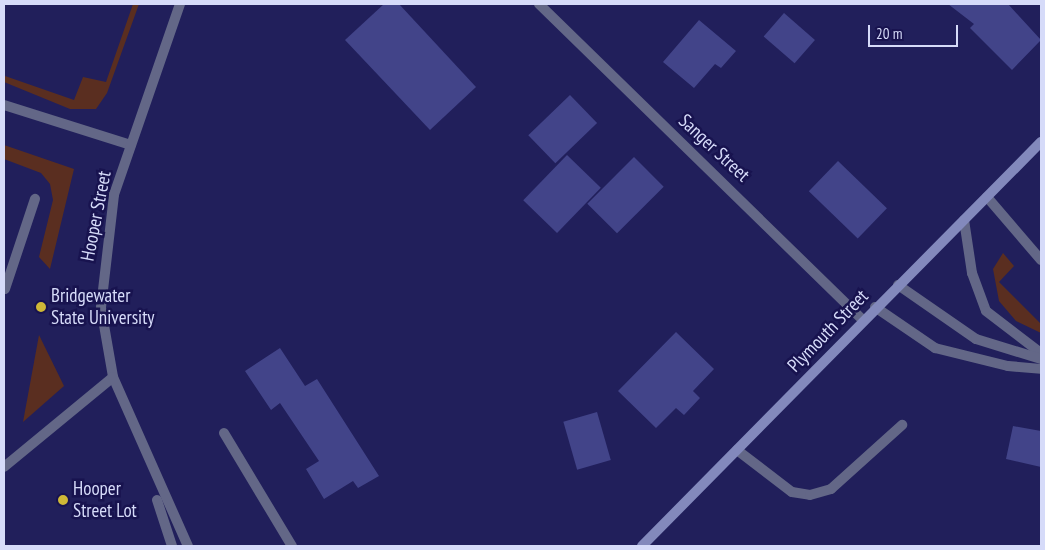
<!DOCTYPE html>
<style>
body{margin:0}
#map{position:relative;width:1045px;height:550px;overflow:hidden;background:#211f5b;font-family:"PT Sans Narrow",sans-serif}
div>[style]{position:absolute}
.green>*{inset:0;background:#5a2e20}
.building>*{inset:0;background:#424489;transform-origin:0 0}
.service>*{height:10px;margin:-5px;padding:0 5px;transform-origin:5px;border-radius:5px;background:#636787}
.minor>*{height:10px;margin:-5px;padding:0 5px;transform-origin:5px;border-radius:5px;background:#636787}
.tertiary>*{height:10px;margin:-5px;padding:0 5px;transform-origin:5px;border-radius:5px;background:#636787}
.secondary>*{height:10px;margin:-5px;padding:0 5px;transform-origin:5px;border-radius:5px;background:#8389bc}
.dots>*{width:14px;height:14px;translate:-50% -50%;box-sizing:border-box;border:2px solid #18134f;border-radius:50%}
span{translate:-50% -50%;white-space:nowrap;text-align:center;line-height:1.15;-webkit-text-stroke:5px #18134f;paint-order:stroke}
.street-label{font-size:19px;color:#d6dbf9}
.poi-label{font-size:19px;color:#d6dbf9}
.left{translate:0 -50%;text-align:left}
.frame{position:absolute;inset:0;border:5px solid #d6dbf9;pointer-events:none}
.scale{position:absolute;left:868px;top:25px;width:90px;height:22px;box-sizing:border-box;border:2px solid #d6dbf9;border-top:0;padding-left:6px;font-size:15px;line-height:18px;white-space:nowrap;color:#d6dbf9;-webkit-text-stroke:4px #18134f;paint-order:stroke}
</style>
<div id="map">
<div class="green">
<i style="clip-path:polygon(133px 4px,139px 4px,107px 93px,96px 109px,70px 109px,4px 82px,5px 76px,74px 100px,83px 77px,106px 82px)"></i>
<i style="clip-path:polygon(4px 145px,74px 169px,50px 269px,39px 257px,53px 200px,50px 184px,41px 173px,4px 159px)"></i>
<i style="clip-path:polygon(1003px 253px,1014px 266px,999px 282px,1041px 324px,1041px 333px,1016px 321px,999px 301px,993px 269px)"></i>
<i style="clip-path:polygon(39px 335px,64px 386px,23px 422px)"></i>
</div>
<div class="building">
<i style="clip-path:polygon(384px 4px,399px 4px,476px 87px,430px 130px,345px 40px)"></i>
<i style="clip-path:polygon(948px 4px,1008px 4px,1041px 40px,1012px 70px,970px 28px,974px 24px)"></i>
<i style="left:784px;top:13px;width:41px;height:31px;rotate:41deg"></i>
<i style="clip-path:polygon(699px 20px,736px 51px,721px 68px,715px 64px,694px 88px,663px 62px)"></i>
<i style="left:570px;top:95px;width:39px;height:58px;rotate:46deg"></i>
<i style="left:567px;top:155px;width:47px;height:63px;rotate:44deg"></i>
<i style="left:634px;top:157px;width:42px;height:66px;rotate:45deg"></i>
<i style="left:838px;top:161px;width:68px;height:42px;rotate:44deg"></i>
<i style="clip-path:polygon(676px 332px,714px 369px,693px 391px,700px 398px,684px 415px,676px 408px,656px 428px,618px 391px)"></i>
<i style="clip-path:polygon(280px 348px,305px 386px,317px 379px,379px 476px,358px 488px,353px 481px,324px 499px,306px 469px,319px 461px,280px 403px,271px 410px,245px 371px)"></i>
<i style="left:597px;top:412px;width:50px;height:35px;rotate:74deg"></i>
<i style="clip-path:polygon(1013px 426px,1041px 431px,1041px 467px,1006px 459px)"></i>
</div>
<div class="service">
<i style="left:4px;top:105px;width:133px;rotate:17.5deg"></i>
<i style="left:987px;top:197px;width:83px;rotate:49.4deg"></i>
<i style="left:5px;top:289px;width:95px;rotate:-71.6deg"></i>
<i style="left:737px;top:450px;width:69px;rotate:37.4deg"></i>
<i style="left:792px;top:492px;width:18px;rotate:9deg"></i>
<i style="left:810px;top:495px;width:22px;rotate:-16deg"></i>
<i style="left:831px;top:489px;width:96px;rotate:-42deg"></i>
<i style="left:4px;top:467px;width:141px;rotate:-39.5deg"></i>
</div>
<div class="minor">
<i style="left:180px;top:4px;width:202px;rotate:109.1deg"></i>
<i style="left:114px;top:195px;width:114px;rotate:96.6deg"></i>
<i style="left:101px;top:308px;width:70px;rotate:80.1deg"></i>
<i style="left:113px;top:377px;width:185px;rotate:66.1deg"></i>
<i style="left:539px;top:4px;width:453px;rotate:44.3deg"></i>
<i style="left:224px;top:433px;width:132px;rotate:59deg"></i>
<i style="left:157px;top:500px;width:48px;rotate:71.9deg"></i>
</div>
<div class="tertiary">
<i style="left:964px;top:220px;width:54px;rotate:81.4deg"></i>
<i style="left:972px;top:273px;width:40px;rotate:69.8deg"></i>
<i style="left:986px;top:311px;width:69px;rotate:37.4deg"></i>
<i style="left:898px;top:285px;width:95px;rotate:34.7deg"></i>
<i style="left:976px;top:339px;width:68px;rotate:17.1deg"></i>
<i style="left:875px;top:307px;width:73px;rotate:34.3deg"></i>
<i style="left:935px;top:348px;width:75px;rotate:13.9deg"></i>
<i style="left:1008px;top:366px;width:33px;rotate:5deg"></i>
</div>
<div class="secondary">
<i style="left:642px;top:546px;width:568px;rotate:-45.36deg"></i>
</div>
<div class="dots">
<i style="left:41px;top:307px;background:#cfb837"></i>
<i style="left:63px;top:500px;background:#cfb837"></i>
</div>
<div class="street-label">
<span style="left:714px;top:148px;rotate:43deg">Sanger Street</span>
<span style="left:96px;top:216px;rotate:-79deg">Hooper Street</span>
<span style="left:828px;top:331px;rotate:-46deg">Plymouth Street</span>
</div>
<div class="poi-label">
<span class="left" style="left:51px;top:307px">Bridgewater<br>State University</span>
<span class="left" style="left:73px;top:500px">Hooper<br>Street Lot</span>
</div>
<div class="frame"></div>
<div class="scale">20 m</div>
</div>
